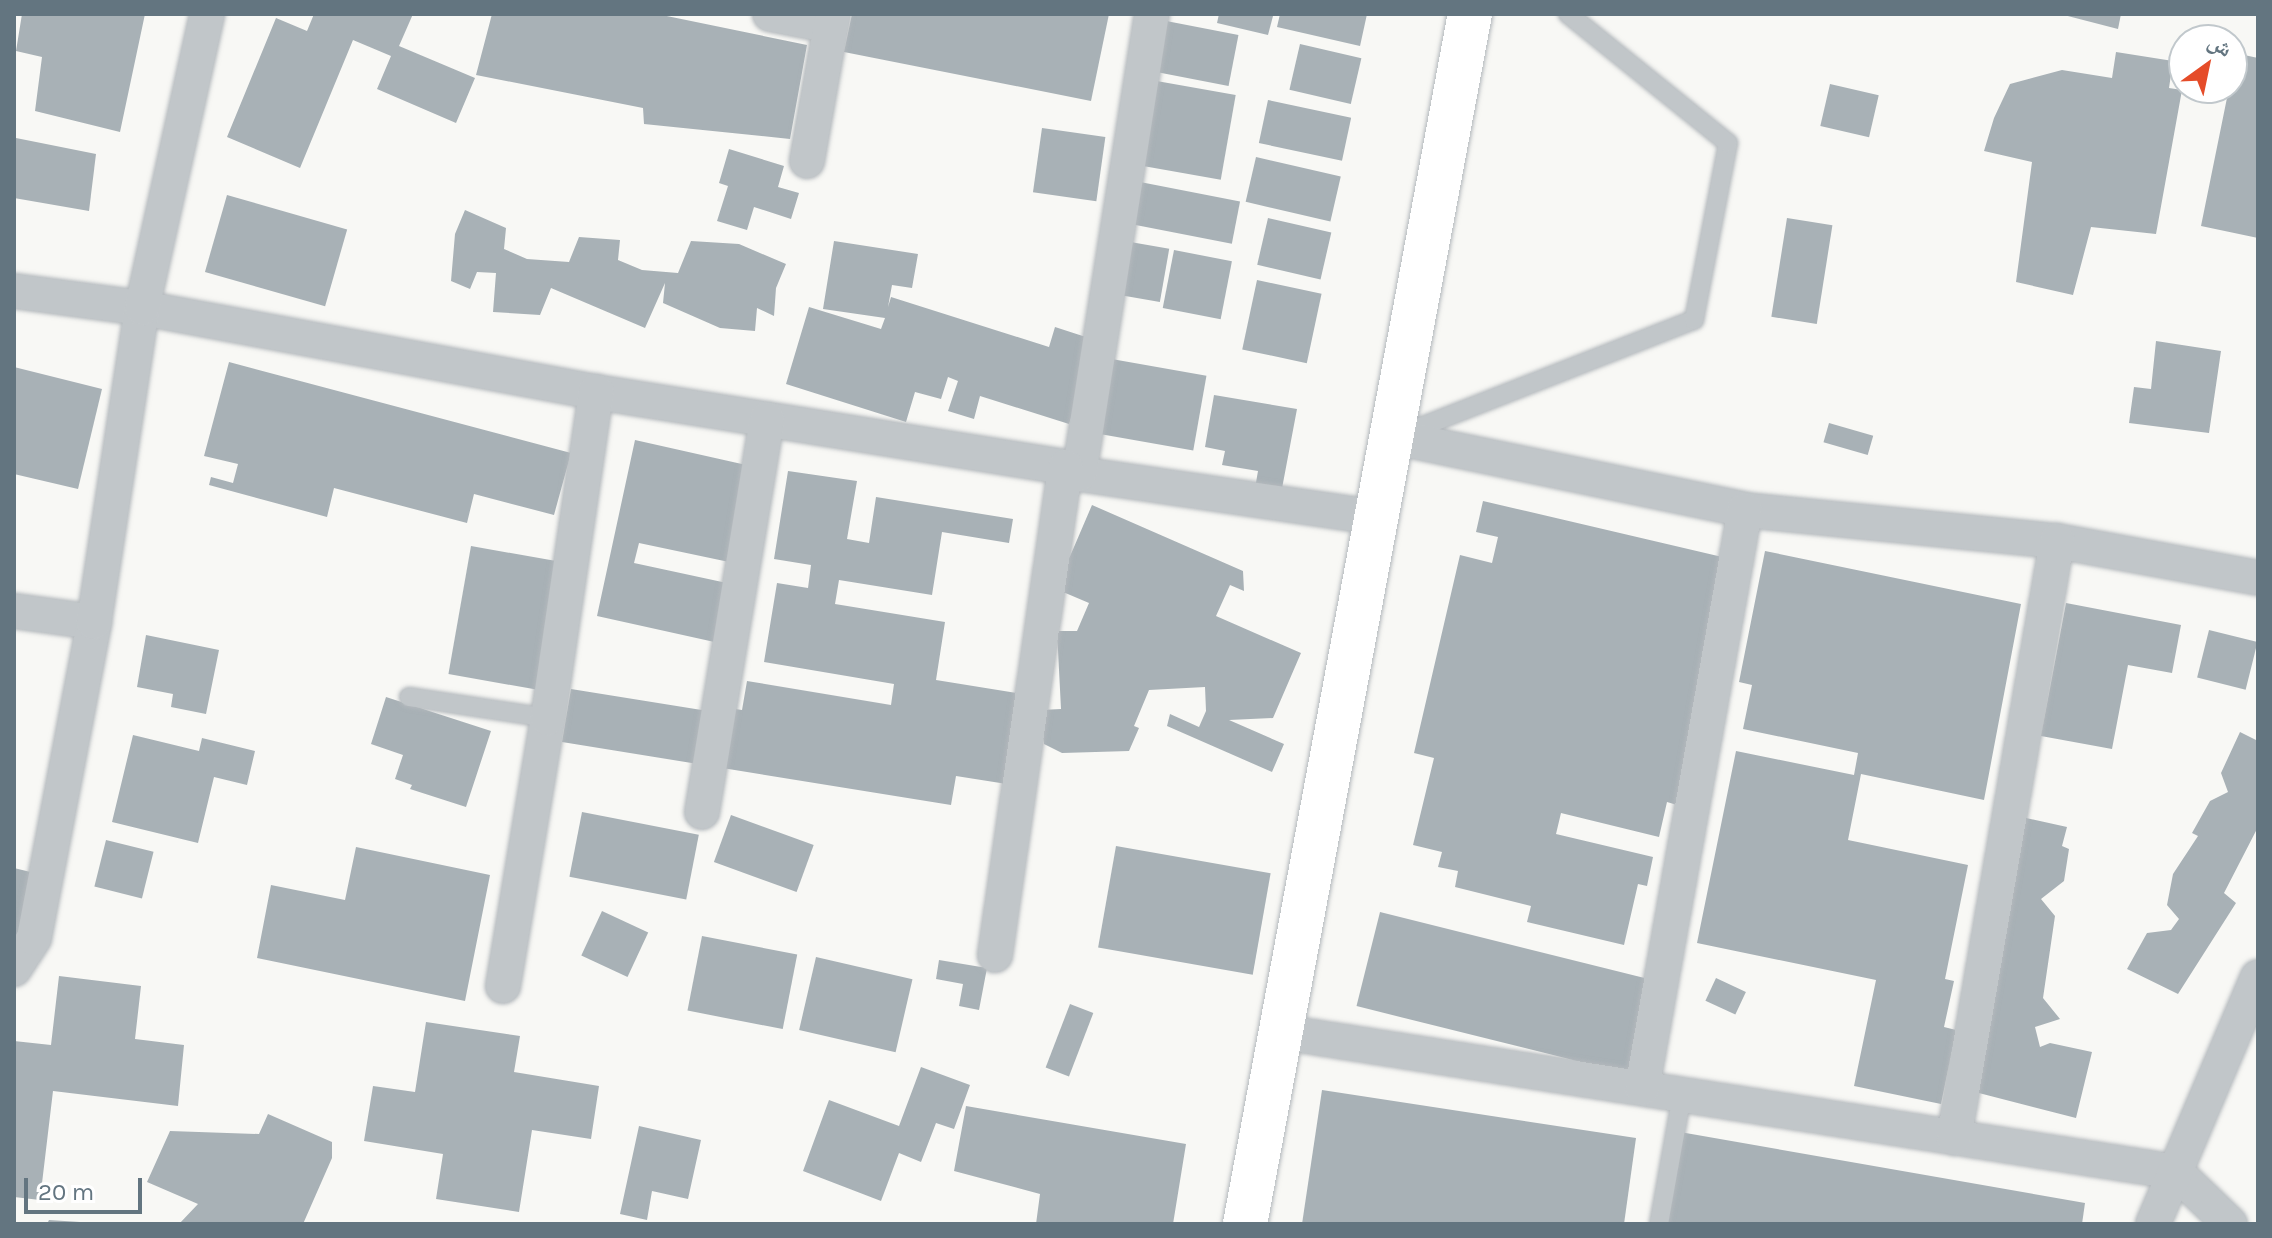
<!DOCTYPE html>
<meta charset="utf-8">
<style>
body{margin:0}
#map{position:relative;width:2272px;height:1238px;overflow:hidden;background:#f8f8f5;font-family:Karla,"Noto Naskh Arabic",sans-serif}
div>[style]{position:absolute}
.building>*{inset:0;background:#a8b1b6;transform-origin:0 0}
.roads{filter:drop-shadow(0 0 2px #b3b8bc) drop-shadow(0 0 2px #b3b8bc)}
.lane>*{height:18px;margin:-9px;padding:0 9px;transform-origin:9px;border-radius:9px;background:#c1c6c9}
.street>*{height:34px;margin:-17px;padding:0 17px;transform-origin:17px;border-radius:17px;background:#c1c6c9}
.primary>*{height:44px;margin:-22px;padding:0 22px;transform-origin:22px;border-radius:22px;background:#fff}
span{translate:-50% -50%;white-space:nowrap;text-align:center;line-height:1.15;-webkit-text-stroke:8px #fff;paint-order:stroke}
.frame{position:absolute;inset:0;border:16px solid #637580;pointer-events:none}
.north{position:absolute;left:2168px;top:24px;width:80px;height:80px;box-sizing:border-box;background:#fff;border:2px solid #c1c8cc;border-radius:50%;rotate:33deg;font-size:22px;font-weight:700;line-height:32px;text-align:center;color:#637580}
.north::after{content:'';display:block;margin:auto;width:28px;height:36px;background:#e54c29;clip-path:polygon(50% 0,100% 100%,50% 72%,0 100%)}
.scale{position:absolute;left:24px;top:1178px;width:118px;height:36px;box-sizing:border-box;border:4px solid #637580;border-top:0;padding-left:10px;font-size:24px;line-height:28px;white-space:nowrap;color:#637580;-webkit-text-stroke:6px #fff;paint-order:stroke}
</style>
<div id="map">
<div class="building">
<i style="clip-path:polygon(22px 14px,145px 14px,120px 132px,35px 111px,42px 57px,16px 51px)"></i>
<i style="clip-path:polygon(314px 14px,413px 14px,399px 46px,475px 78px,456px 123px,377px 89px,391px 56px,353px 40px,300px 168px,227px 137px,276px 18px,307px 31px)"></i>
<i style="clip-path:polygon(492px 14px,657px 14px,807px 45px,790px 139px,644px 124px,643px 108px,476px 75px)"></i>
<i style="clip-path:polygon(852px 14px,1109px 14px,1091px 101px,844px 52px)"></i>
<i style="clip-path:polygon(1219px 14px,1265px 14px,1273px 16px,1268px 35px,1217px 23px)"></i>
<i style="clip-path:polygon(1280px 14px,1367px 14px,1360px 46px,1277px 27px)"></i>
<i style="clip-path:polygon(2060px 14px,2121px 14px,2118px 29px)"></i>
<i style="left:1156px;top:19px;width:84px;height:52px;rotate:11deg"></i>
<i style="left:1300px;top:44px;width:63px;height:47px;rotate:13deg"></i>
<i style="clip-path:polygon(2116px 52px,2173px 61px,2169px 88px,2182px 90px,2156px 234px,2091px 227px,2073px 295px,2016px 282px,2032px 162px,1984px 151px,1994px 118px,2010px 84px,2062px 70px,2112px 78px)"></i>
<i style="clip-path:polygon(2235px 53px,2258px 58px,2258px 238px,2201px 226px,2229px 88px,2232px 88px)"></i>
<i style="left:1151px;top:80px;width:86px;height:86px;rotate:10deg"></i>
<i style="left:1830px;top:84px;width:50px;height:43px;rotate:13deg"></i>
<i style="left:1268px;top:100px;width:85px;height:44px;rotate:12deg"></i>
<i style="left:1042px;top:128px;width:64px;height:65px;rotate:8deg"></i>
<i style="clip-path:polygon(16px 138px,96px 154px,89px 211px,14px 198px)"></i>
<i style="clip-path:polygon(729px 149px,784px 166px,778px 187px,799px 193px,791px 219px,754px 207px,747px 230px,717px 221px,728px 186px,719px 183px)"></i>
<i style="left:1256px;top:157px;width:87px;height:46px;rotate:13deg"></i>
<i style="left:1135px;top:181px;width:107px;height:43px;rotate:11deg"></i>
<i style="left:227px;top:195px;width:125px;height:80px;rotate:16deg"></i>
<i style="clip-path:polygon(465px 210px,506px 228px,504px 249px,527px 259px,569px 262px,579px 237px,620px 240px,618px 260px,642px 270px,678px 273px,691px 241px,739px 244px,786px 264px,776px 288px,774px 316px,757px 308px,755px 331px,720px 328px,663px 303px,665px 283px,645px 328px,551px 288px,540px 315px,493px 312px,496px 273px,477px 272px,470px 289px,451px 281px,455px 234px)"></i>
<i style="left:1268px;top:218px;width:65px;height:48px;rotate:13deg"></i>
<i style="left:1787px;top:218px;width:46px;height:100px;rotate:9deg"></i>
<i style="left:1119px;top:240px;width:51px;height:54px;rotate:10deg"></i>
<i style="clip-path:polygon(834px 241px,918px 254px,912px 288px,892px 285px,888px 307px,891px 297px,1049px 347px,1055px 327px,1095px 340px,1069px 424px,980px 396px,974px 419px,948px 411px,958px 381px,948px 377px,941px 399px,915px 392px,906px 422px,786px 384px,809px 307px,881px 329px,885px 318px,823px 309px)"></i>
<i style="left:1174px;top:250px;width:59px;height:59px;rotate:11deg"></i>
<i style="left:1257px;top:280px;width:66px;height:71px;rotate:12deg"></i>
<i style="clip-path:polygon(2156px 341px,2221px 351px,2209px 433px,2129px 423px,2134px 387px,2151px 389px)"></i>
<i style="left:1106px;top:358px;width:102px;height:76px;rotate:10deg"></i>
<i style="clip-path:polygon(229px 362px,571px 453px,554px 515px,474px 494px,467px 523px,334px 488px,327px 517px,209px 485px,211px 477px,233px 483px,238px 464px,204px 456px)"></i>
<i style="clip-path:polygon(14px 367px,102px 389px,78px 489px,14px 474px)"></i>
<i style="clip-path:polygon(1214px 395px,1297px 409px,1280px 499px,1254px 494px,1258px 471px,1222px 465px,1225px 451px,1205px 447px)"></i>
<i style="left:1829px;top:423px;width:46px;height:20px;rotate:16deg"></i>
<i style="clip-path:polygon(635px 440px,769px 470px,748px 566px,639px 543px,634px 563px,750px 588px,737px 647px,597px 616px)"></i>
<i style="clip-path:polygon(788px 471px,857px 481px,847px 539px,869px 543px,876px 497px,1013px 519px,1009px 543px,942px 532px,932px 595px,839px 580px,835px 604px,945px 622px,936px 680px,1028px 695px,1013px 785px,956px 776px,951px 805px,562px 742px,571px 689px,714px 712px,715px 706px,742px 710px,747px 681px,891px 705px,894px 684px,764px 662px,777px 583px,808px 588px,811px 565px,774px 559px)"></i>
<i style="clip-path:polygon(1483px 501px,1735px 560px,1677px 805px,1667px 802px,1659px 837px,1561px 813px,1556px 834px,1653px 857px,1647px 886px,1638px 884px,1624px 945px,1527px 922px,1531px 906px,1455px 887px,1458px 871px,1438px 867px,1442px 852px,1413px 845px,1434px 758px,1414px 753px,1460px 555px,1492px 563px,1498px 537px,1476px 532px)"></i>
<i style="clip-path:polygon(1092px 505px,1243px 571px,1244px 591px,1230px 585px,1216px 616px,1301px 653px,1273px 718px,1229px 720px,1284px 744px,1272px 772px,1167px 726px,1170px 714px,1199px 727px,1206px 711px,1205px 687px,1149px 690px,1134px 726px,1139px 728px,1129px 751px,1062px 753px,1044px 744px,1041px 710px,1061px 709px,1057px 631px,1077px 631px,1089px 603px,1056px 589px)"></i>
<i style="left:471px;top:546px;width:105px;height:130px;rotate:10deg"></i>
<i style="clip-path:polygon(1765px 551px,2021px 604px,1984px 800px,1861px 774px,1848px 840px,1968px 865px,1945px 979px,1954px 981px,1944px 1027px,1956px 1030px,1941px 1104px,1854px 1086px,1876px 980px,1697px 943px,1736px 751px,1854px 775px,1858px 753px,1743px 729px,1752px 685px,1739px 682px)"></i>
<i style="clip-path:polygon(2066px 603px,2181px 625px,2172px 673px,2128px 665px,2112px 749px,2041px 736px)"></i>
<i style="left:2209px;top:630px;width:50px;height:49px;rotate:14deg"></i>
<i style="clip-path:polygon(146px 635px,219px 650px,206px 714px,171px 707px,173px 694px,137px 687px)"></i>
<i style="clip-path:polygon(386px 697px,491px 731px,466px 807px,410px 789px,412px 785px,395px 779px,403px 755px,371px 744px)"></i>
<i style="clip-path:polygon(2240px 732px,2258px 741px,2258px 827px,2224px 893px,2236px 903px,2178px 994px,2127px 969px,2147px 933px,2171px 930px,2179px 919px,2167px 905px,2173px 874px,2198px 836px,2192px 833px,2210px 801px,2228px 792px,2221px 773px)"></i>
<i style="clip-path:polygon(133px 735px,199px 751px,202px 738px,255px 751px,247px 785px,214px 777px,198px 843px,112px 822px)"></i>
<i style="left:582px;top:812px;width:119px;height:66px;rotate:11deg"></i>
<i style="left:731px;top:815px;width:88px;height:50px;rotate:20deg"></i>
<i style="clip-path:polygon(2026px 818px,2067px 827px,2062px 846px,2069px 849px,2064px 881px,2041px 899px,2055px 916px,2043px 998px,2060px 1019px,2035px 1027px,2040px 1047px,2050px 1043px,2092px 1052px,2076px 1118px,1975px 1092px)"></i>
<i style="left:106px;top:840px;width:49px;height:48px;rotate:14deg"></i>
<i style="left:1116px;top:846px;width:157px;height:103px;rotate:10deg"></i>
<i style="clip-path:polygon(356px 847px,490px 875px,465px 1001px,257px 958px,271px 885px,345px 900px)"></i>
<i style="clip-path:polygon(14px 868px,51px 877px,14px 948px)"></i>
<i style="left:602px;top:911px;width:51px;height:49px;rotate:25deg"></i>
<i style="left:1380px;top:912px;width:286px;height:97px;rotate:14deg"></i>
<i style="left:702px;top:936px;width:97px;height:76px;rotate:11deg"></i>
<i style="left:816px;top:957px;width:99px;height:75px;rotate:13deg"></i>
<i style="clip-path:polygon(939px 960px,987px 968px,979px 1010px,959px 1006px,963px 984px,936px 979px)"></i>
<i style="clip-path:polygon(59px 976px,141px 986px,135px 1039px,184px 1045px,178px 1106px,53px 1091px,40px 1200px,14px 1197px,14px 1041px,51px 1045px)"></i>
<i style="left:1716px;top:978px;width:33px;height:25px;rotate:25deg"></i>
<i style="left:1070px;top:1004px;width:25px;height:68px;rotate:21deg"></i>
<i style="clip-path:polygon(426px 1022px,520px 1036px,514px 1072px,599px 1086px,591px 1139px,532px 1130px,519px 1212px,436px 1199px,443px 1154px,364px 1141px,373px 1086px,415px 1092px)"></i>
<i style="clip-path:polygon(921px 1067px,970px 1085px,954px 1129px,936px 1123px,921px 1162px,899px 1153px,881px 1201px,803px 1171px,829px 1100px,899px 1126px)"></i>
<i style="clip-path:polygon(1322px 1090px,1636px 1138px,1624px 1224px,1302px 1224px)"></i>
<i style="clip-path:polygon(966px 1106px,1186px 1144px,1173px 1224px,1036px 1224px,1040px 1194px,954px 1171px)"></i>
<i style="clip-path:polygon(268px 1114px,332px 1142px,332px 1158px,303px 1224px,179px 1224px,198px 1204px,147px 1182px,170px 1131px,259px 1134px)"></i>
<i style="clip-path:polygon(639px 1126px,701px 1140px,688px 1199px,652px 1191px,647px 1220px,620px 1214px)"></i>
<i style="clip-path:polygon(1680px 1132px,2085px 1203px,2082px 1224px,1665px 1224px)"></i>
<i style="clip-path:polygon(49px 1220px,80px 1222px,80px 1224px,47px 1224px)"></i>
</div>
<div class="roads">
<div class="lane">
<i style="left:1400px;top:435px;width:316px;rotate:-21.4deg"></i>
<i style="left:1694px;top:320px;width:180px;rotate:-79.1deg"></i>
<i style="left:1728px;top:143px;width:206px;rotate:-141.1deg"></i>
<i style="left:409px;top:697px;width:141px;rotate:8.6deg"></i>
<i style="left:1659px;top:1224px;width:131px;rotate:-79.9deg"></i>
</div>
<div class="street">
<i style="left:770px;top:14px;width:62px;rotate:11.1deg"></i>
<i style="left:807px;top:161px;width:149px;rotate:-80deg"></i>
<i style="left:14px;top:291px;width:129px;rotate:7.6deg"></i>
<i style="left:142px;top:308px;width:462px;rotate:10.5deg"></i>
<i style="left:596px;top:392px;width:475px;rotate:9.1deg"></i>
<i style="left:1065px;top:467px;width:16px;rotate:27deg"></i>
<i style="left:1079px;top:474px;width:298px;rotate:8.3deg"></i>
<i style="left:1394px;top:437px;width:359px;rotate:11.7deg"></i>
<i style="left:1745px;top:510px;width:314px;rotate:5.7deg"></i>
<i style="left:2057px;top:541px;width:204px;rotate:10.4deg"></i>
<i style="left:1079px;top:474px;width:466px;rotate:-81deg"></i>
<i style="left:14px;top:611px;width:81px;rotate:7.8deg"></i>
<i style="left:702px;top:812px;width:398px;rotate:-80.6deg"></i>
<i style="left:995px;top:955px;width:493px;rotate:-81.8deg"></i>
<i style="left:14px;top:969px;width:37px;rotate:-57deg"></i>
<i style="left:34px;top:938px;width:322px;rotate:-79.2deg"></i>
<i style="left:94px;top:622px;width:318px;rotate:-81.3deg"></i>
<i style="left:142px;top:308px;width:301px;rotate:-77.5deg"></i>
<i style="left:503px;top:986px;width:272px;rotate:-80.5deg"></i>
<i style="left:548px;top:718px;width:330px;rotate:-81.6deg"></i>
<i style="left:1281px;top:1032px;width:906px;rotate:8.89deg"></i>
<i style="left:2176px;top:1172px;width:75px;rotate:43.9deg"></i>
<i style="left:1642px;top:1088px;width:587px;rotate:-79.9deg"></i>
<i style="left:1954px;top:1138px;width:606px;rotate:-80.21deg"></i>
<i style="left:2153px;top:1224px;width:268px;rotate:-67deg"></i>
</div>
<div class="primary">
<i style="left:1245px;top:1224px;width:1231px;rotate:-79.47deg"></i>
</div>
</div>
<div class="frame"></div>
<div class="north">ش</div>
<div class="scale">20 m</div>
</div>
